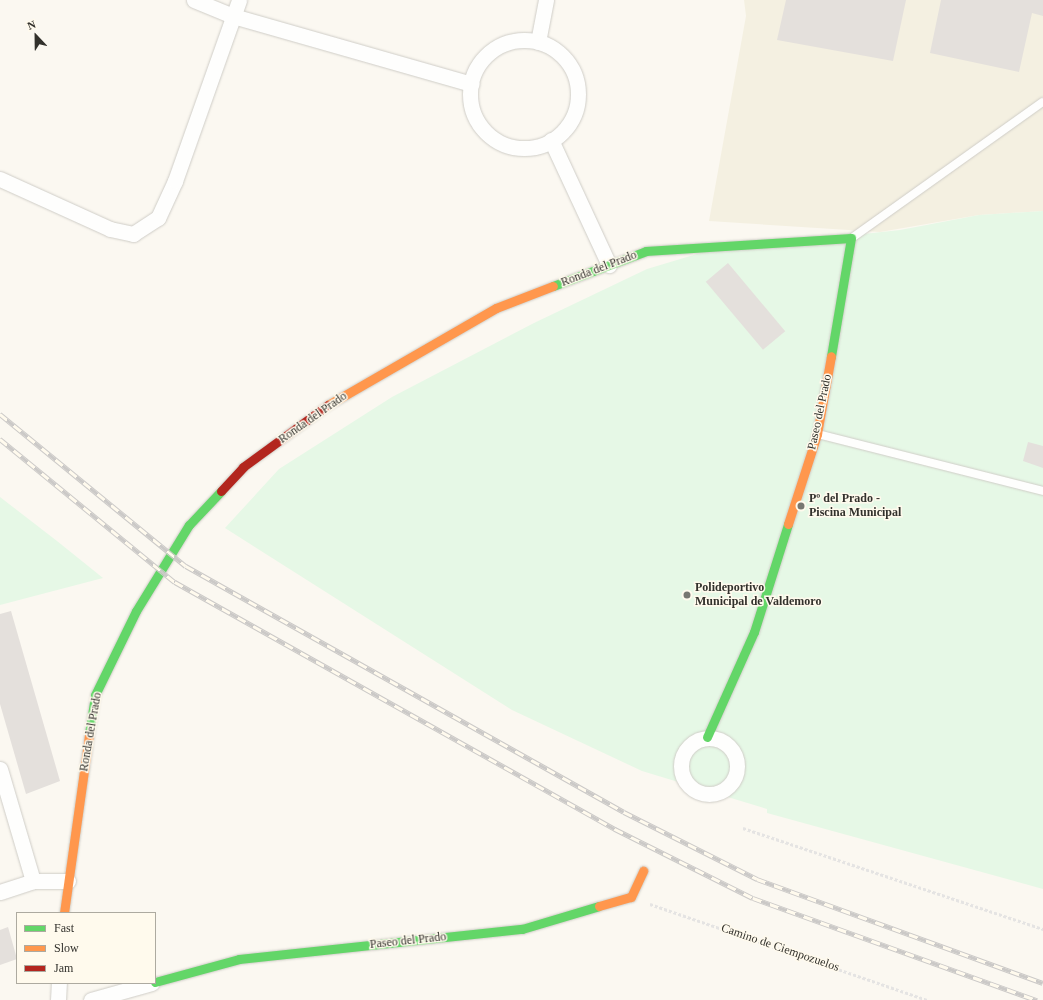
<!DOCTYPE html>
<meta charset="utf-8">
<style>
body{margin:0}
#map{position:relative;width:1043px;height:1000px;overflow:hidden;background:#fbf8f1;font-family:"Times New Roman",serif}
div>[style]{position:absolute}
.built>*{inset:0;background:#f4f0e1}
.green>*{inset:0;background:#e6f8e6}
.building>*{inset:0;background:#e4e0dc;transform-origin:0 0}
.path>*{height:2.5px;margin-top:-1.25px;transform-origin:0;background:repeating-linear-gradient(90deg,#e5e4e3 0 3px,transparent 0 5px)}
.roads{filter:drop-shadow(0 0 1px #cfcdc7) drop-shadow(0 0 1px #cfcdc7)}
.lane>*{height:8px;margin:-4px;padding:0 4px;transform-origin:4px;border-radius:4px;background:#fefefd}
.street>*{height:15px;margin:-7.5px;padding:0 7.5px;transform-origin:7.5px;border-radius:7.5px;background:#fefefd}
.street>.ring{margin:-7.5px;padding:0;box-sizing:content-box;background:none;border:15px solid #fefefd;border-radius:50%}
.fast>*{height:9px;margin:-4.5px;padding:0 4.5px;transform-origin:4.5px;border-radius:4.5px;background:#63d668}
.slow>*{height:9px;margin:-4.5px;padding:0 4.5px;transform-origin:4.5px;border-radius:4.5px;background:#ff974d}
.jam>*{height:9px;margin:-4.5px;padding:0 4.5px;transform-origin:4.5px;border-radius:4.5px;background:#b3261e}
.rail>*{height:4.5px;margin-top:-2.25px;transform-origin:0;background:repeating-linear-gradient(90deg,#fffaed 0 9px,#cbc9c7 0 18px);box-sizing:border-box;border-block:1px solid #cbc9c7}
.dots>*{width:11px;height:11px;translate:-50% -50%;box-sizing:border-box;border:2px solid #fffaed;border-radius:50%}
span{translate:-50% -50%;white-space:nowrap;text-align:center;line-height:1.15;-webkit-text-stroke:3px #fffaed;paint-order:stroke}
.street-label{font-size:12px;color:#32312c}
.poi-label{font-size:12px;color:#32312c;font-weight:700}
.left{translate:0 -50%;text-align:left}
.legend{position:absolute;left:16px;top:912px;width:140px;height:72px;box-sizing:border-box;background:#fffaed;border:1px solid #adaaa0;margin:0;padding:5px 7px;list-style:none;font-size:12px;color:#32312c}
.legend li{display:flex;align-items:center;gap:8px;height:20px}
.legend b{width:20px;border:1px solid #adaaa0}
.north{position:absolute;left:16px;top:16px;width:40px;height:40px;-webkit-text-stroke:3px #fffaed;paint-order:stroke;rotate:338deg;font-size:11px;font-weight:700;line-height:16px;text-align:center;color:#32312c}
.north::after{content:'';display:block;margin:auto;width:14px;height:18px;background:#32312c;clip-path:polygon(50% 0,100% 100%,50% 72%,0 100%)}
</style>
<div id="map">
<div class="built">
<i style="clip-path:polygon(744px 0,1043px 0,1043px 211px,979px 215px,880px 232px,709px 221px,746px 16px)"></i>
</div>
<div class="green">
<i style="clip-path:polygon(1043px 211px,1043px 889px,767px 813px,767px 809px,642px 771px,512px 710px,225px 528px,279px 469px,392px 397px,534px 323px,647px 269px,707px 251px,900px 230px,979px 215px)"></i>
<i style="clip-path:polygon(0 497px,57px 541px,103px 578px,0 605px)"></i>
</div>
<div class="building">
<i style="clip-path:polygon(786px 0,906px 0,893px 61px,777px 40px)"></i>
<i style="clip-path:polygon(941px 0,1043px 0,1043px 16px,1032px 13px,1019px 72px,930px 53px)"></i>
<i style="left:728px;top:263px;width:89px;height:29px;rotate:50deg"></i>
<i style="clip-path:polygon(1028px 442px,1043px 446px,1043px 468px,1023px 461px)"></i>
<i style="clip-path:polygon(11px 611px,60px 781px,26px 794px,0 704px,0 614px)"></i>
<i style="clip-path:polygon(8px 927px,17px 959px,0 965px,0 930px)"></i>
</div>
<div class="path">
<i style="left:743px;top:828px;width:317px;rotate:18.6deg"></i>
<i style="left:650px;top:904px;width:294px;rotate:19.1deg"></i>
</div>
<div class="roads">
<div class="lane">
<i style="left:852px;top:238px;width:234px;rotate:-35.5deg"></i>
<i style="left:818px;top:434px;width:232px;rotate:14.2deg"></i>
</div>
<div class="street">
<i style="left:194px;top:0;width:42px;rotate:22.3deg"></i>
<i style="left:233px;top:16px;width:248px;rotate:15.9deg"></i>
<i class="ring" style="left:470px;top:40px;width:93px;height:93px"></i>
<i style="left:538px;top:42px;width:43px;rotate:-79.2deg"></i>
<i style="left:551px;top:140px;width:138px;rotate:65.1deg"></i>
<i style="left:0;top:179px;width:121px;rotate:24.4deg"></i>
<i style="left:110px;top:229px;width:24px;rotate:12deg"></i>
<i style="left:133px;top:234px;width:30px;rotate:-33deg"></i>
<i style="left:158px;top:218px;width:41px;rotate:-65.3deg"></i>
<i style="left:175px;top:181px;width:192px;rotate:-70.5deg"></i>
<i class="ring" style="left:681px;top:738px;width:41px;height:41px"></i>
<i style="left:0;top:769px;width:117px;rotate:73.6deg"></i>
<i style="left:0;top:892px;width:35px;rotate:-18deg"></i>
<i style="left:33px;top:881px;width:35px"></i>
<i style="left:58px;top:1000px;width:17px;rotate:-87deg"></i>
<i style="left:91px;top:1000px;width:63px;rotate:-15.6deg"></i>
</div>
<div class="fast">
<i style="left:553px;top:286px;width:99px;rotate:-20.6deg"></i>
<i style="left:646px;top:251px;width:205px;rotate:-3.6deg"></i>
<i style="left:851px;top:238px;width:120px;rotate:99.6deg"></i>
<i style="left:89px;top:734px;width:39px;rotate:-81deg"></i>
<i style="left:95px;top:695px;width:93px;rotate:-64deg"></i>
<i style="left:136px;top:611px;width:101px;rotate:-58.4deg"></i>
<i style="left:189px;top:525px;width:47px;rotate:-46.7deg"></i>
<i style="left:707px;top:737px;width:115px;rotate:-65.9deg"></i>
<i style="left:754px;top:632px;width:113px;rotate:-72.5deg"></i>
<i style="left:155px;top:982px;width:87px;rotate:-15.3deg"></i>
<i style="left:239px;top:959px;width:285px;rotate:-6.1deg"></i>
<i style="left:522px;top:929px;width:80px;rotate:-16.6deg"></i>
</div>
<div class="slow">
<i style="left:328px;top:405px;width:194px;rotate:-30deg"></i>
<i style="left:496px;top:308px;width:61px;rotate:-21.1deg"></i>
<i style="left:788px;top:524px;width:95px;rotate:-72.1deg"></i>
<i style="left:817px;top:434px;width:79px;rotate:-79.8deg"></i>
<i style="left:599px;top:906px;width:33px;rotate:-16deg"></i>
<i style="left:631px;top:897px;width:29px;rotate:-65deg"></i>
<i style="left:64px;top:913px;width:181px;rotate:-82deg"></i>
</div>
<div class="jam">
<i style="left:221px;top:491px;width:33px;rotate:-47deg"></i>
<i style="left:243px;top:467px;width:105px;rotate:-36.1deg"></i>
</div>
</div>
<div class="rail">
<i style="left:0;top:414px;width:240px;rotate:39.3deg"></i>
<i style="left:186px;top:566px;width:502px;rotate:29.32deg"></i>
<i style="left:624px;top:812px;width:149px;rotate:26.7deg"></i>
<i style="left:757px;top:879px;width:304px;rotate:20deg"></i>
<i style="left:0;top:439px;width:226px;rotate:39.3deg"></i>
<i style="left:175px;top:582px;width:505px;rotate:29.31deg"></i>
<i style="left:615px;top:829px;width:154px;rotate:26.6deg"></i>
<i style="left:753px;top:898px;width:302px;rotate:19.8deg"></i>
</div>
<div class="dots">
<i style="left:801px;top:506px;background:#787771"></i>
<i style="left:687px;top:595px;background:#787771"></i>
</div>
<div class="street-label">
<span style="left:599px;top:269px;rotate:-21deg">Ronda del Prado</span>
<span style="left:820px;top:412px;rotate:-78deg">Paseo del Prado</span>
<span style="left:313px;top:418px;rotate:-35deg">Ronda del Prado</span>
<span style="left:91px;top:732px;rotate:-80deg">Ronda del Prado</span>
<span style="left:408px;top:941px;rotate:-6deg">Paseo del Prado</span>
<span style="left:780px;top:948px;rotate:19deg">Camino de Ciempozuelos</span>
</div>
<div class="poi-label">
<span class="left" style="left:809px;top:506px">Pº del Prado -<br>Piscina Municipal</span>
<span class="left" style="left:695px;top:595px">Polideportivo<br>Municipal de Valdemoro</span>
</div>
<ul class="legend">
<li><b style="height:5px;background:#63d668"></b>Fast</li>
<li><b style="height:5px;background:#ff974d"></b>Slow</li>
<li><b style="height:5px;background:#b3261e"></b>Jam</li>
</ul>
<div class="north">N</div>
</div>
